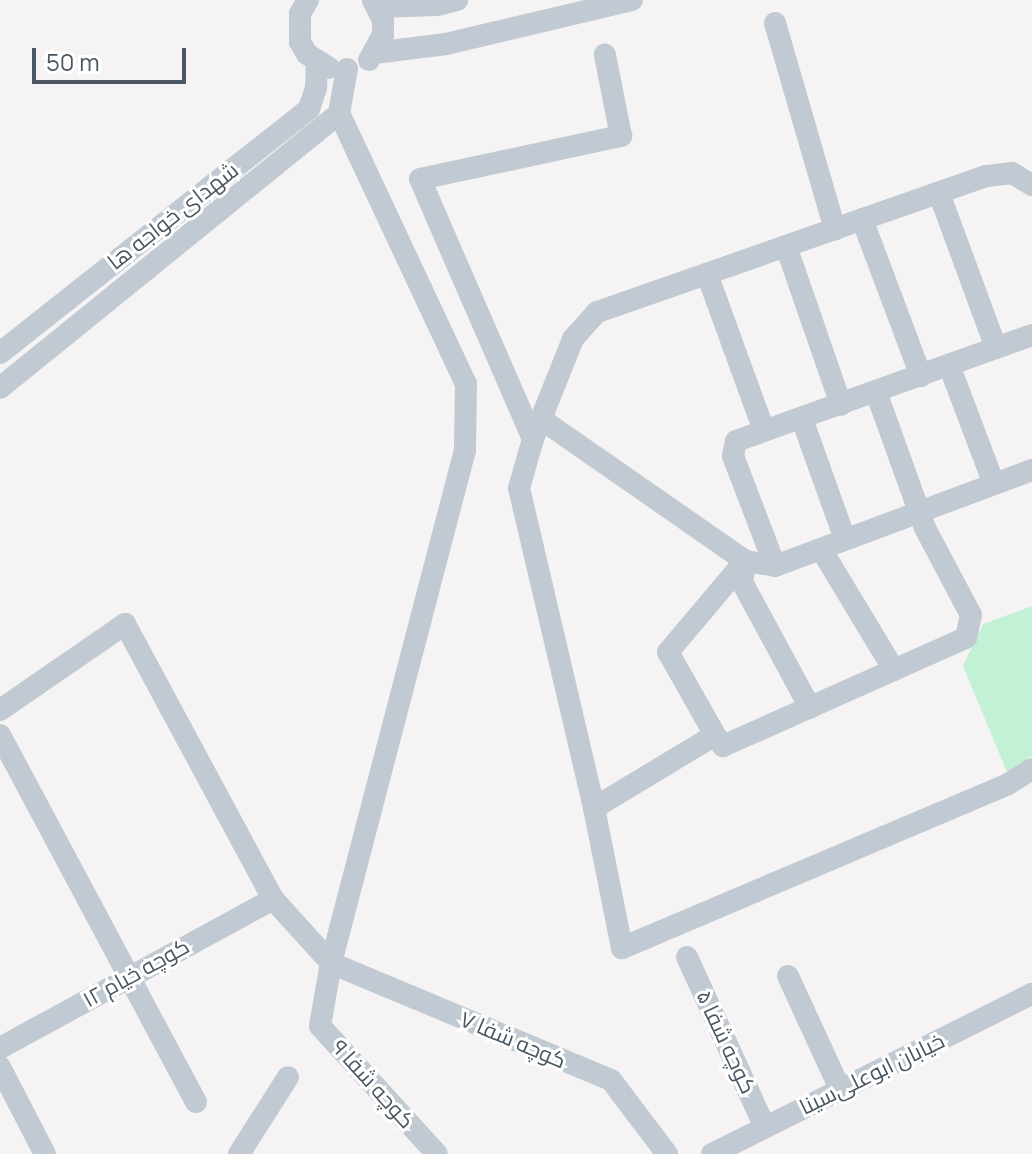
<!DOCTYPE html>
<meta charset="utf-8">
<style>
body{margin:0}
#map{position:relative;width:1032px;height:1154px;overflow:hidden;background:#f5f3f3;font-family:Manrope,Cairo,sans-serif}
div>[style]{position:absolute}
.green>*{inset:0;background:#c3f1d5}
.minor>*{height:22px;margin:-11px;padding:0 11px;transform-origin:11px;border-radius:11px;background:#c1cad2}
span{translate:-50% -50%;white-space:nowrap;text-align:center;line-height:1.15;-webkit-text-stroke:6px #fff;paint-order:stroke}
.street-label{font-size:22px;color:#4a5661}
.scale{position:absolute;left:32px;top:48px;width:154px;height:36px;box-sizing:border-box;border:4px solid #4a5661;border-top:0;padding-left:10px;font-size:24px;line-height:28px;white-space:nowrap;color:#4a5661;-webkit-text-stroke:6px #fff;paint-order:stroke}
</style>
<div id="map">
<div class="green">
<i style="clip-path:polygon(1032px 606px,1032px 756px,1007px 772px,963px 666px,983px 624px)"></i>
</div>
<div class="minor">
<i style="left:308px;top:0;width:16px;rotate:120deg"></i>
<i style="left:300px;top:14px;width:28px;rotate:90deg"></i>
<i style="left:300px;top:42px;width:14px;rotate:60deg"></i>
<i style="left:307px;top:54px;width:26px;rotate:32deg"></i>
<i style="left:378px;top:7px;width:59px;rotate:-1.9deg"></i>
<i style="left:437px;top:5px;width:21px;rotate:-14deg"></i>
<i style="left:775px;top:23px;width:215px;rotate:73.8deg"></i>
<i style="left:374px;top:53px;width:73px;rotate:-7.1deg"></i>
<i style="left:446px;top:44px;width:191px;rotate:-13.3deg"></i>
<i style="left:369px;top:60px;width:29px;rotate:-61deg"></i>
<i style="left:383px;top:35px;width:15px;rotate:-90deg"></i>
<i style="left:383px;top:20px;width:22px;rotate:-117deg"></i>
<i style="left:347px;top:69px;width:45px;rotate:100.3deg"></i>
<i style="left:339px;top:113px;width:299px;rotate:64.9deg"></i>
<i style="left:466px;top:384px;width:66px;rotate:90.9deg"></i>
<i style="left:465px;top:450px;width:530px;rotate:104.64deg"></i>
<i style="left:331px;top:963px;width:64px;rotate:99.9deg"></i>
<i style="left:320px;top:1026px;width:173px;rotate:47.6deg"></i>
<i style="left:1032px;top:185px;width:23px;rotate:-149deg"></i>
<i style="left:1012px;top:173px;width:26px;rotate:173deg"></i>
<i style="left:986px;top:176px;width:412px;rotate:160.7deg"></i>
<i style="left:597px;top:312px;width:36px;rotate:132deg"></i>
<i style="left:573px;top:339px;width:108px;rotate:111.8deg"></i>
<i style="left:533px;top:439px;width:51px;rotate:105.9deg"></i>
<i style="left:519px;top:488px;width:329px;rotate:76.8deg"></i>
<i style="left:594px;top:808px;width:143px;rotate:78.7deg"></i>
<i style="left:622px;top:948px;width:419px;rotate:-23deg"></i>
<i style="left:1008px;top:784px;width:28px;rotate:-32deg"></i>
<i style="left:939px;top:193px;width:165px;rotate:69.8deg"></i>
<i style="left:862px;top:219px;width:168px;rotate:69.4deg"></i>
<i style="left:786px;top:246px;width:168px;rotate:70.9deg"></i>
<i style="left:707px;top:274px;width:167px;rotate:70deg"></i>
<i style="left:0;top:353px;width:394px;rotate:-38.3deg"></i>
<i style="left:309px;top:109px;width:22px;rotate:-72deg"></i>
<i style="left:316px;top:88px;width:25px;rotate:-88deg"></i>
<i style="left:949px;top:365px;width:127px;rotate:69.3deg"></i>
<i style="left:0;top:388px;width:437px;rotate:-39deg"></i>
<i style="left:541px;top:419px;width:249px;rotate:34.8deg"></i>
<i style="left:745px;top:561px;width:30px;rotate:9deg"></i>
<i style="left:775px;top:566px;width:274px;rotate:-20.5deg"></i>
<i style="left:802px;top:419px;width:127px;rotate:70.3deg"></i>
<i style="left:533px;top:439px;width:283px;rotate:-113.5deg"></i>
<i style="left:420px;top:179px;width:206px;rotate:-12.1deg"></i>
<i style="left:621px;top:136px;width:83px;rotate:-101.2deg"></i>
<i style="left:821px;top:549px;width:141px;rotate:58.9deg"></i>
<i style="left:745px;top:561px;width:21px;rotate:98deg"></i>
<i style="left:742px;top:582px;width:143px;rotate:61.6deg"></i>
<i style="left:775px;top:566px;width:118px;rotate:-110.9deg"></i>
<i style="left:733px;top:456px;width:15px;rotate:-79deg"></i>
<i style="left:736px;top:441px;width:314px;rotate:-19.7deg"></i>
<i style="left:0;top:710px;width:152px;rotate:-34.5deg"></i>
<i style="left:125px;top:624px;width:312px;rotate:61.7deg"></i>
<i style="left:273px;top:899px;width:86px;rotate:47.8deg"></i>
<i style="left:331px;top:963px;width:303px;rotate:22.7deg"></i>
<i style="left:611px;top:1080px;width:93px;rotate:52.9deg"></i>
<i style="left:0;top:735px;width:416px;rotate:61.9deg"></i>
<i style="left:715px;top:735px;width:95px;rotate:-119.5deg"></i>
<i style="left:668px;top:652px;width:119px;rotate:-49.8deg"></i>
<i style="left:594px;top:808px;width:141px;rotate:-31.1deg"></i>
<i style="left:715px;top:735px;width:14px;rotate:54deg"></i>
<i style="left:723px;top:746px;width:266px;rotate:-24deg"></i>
<i style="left:966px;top:638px;width:24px;rotate:-78deg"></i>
<i style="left:971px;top:615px;width:98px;rotate:-117.9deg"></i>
<i style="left:925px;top:528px;width:145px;rotate:-109.8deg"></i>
<i style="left:687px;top:957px;width:187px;rotate:65.4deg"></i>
<i style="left:788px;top:976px;width:124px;rotate:65.3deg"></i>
<i style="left:0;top:1048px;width:311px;rotate:-28.6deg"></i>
<i style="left:0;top:1067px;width:98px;rotate:62.7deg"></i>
<i style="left:239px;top:1154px;width:91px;rotate:-57.5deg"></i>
<i style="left:712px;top:1154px;width:358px;rotate:-26.6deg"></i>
</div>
<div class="street-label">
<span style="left:173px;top:216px;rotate:-38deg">شهدای خواجه ها</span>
<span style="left:136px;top:973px;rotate:-29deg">کوچه خیام ۱۲</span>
<span style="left:513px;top:1040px;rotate:23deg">کوچه شفا ۷</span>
<span style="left:726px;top:1042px;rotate:65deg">کوچه شفا ۵</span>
<span style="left:872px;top:1074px;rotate:-26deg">خیابان ابوعلی‌سینا</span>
<span style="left:373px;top:1084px;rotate:48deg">کوچه شفا ۹</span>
</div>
<div class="scale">50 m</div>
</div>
